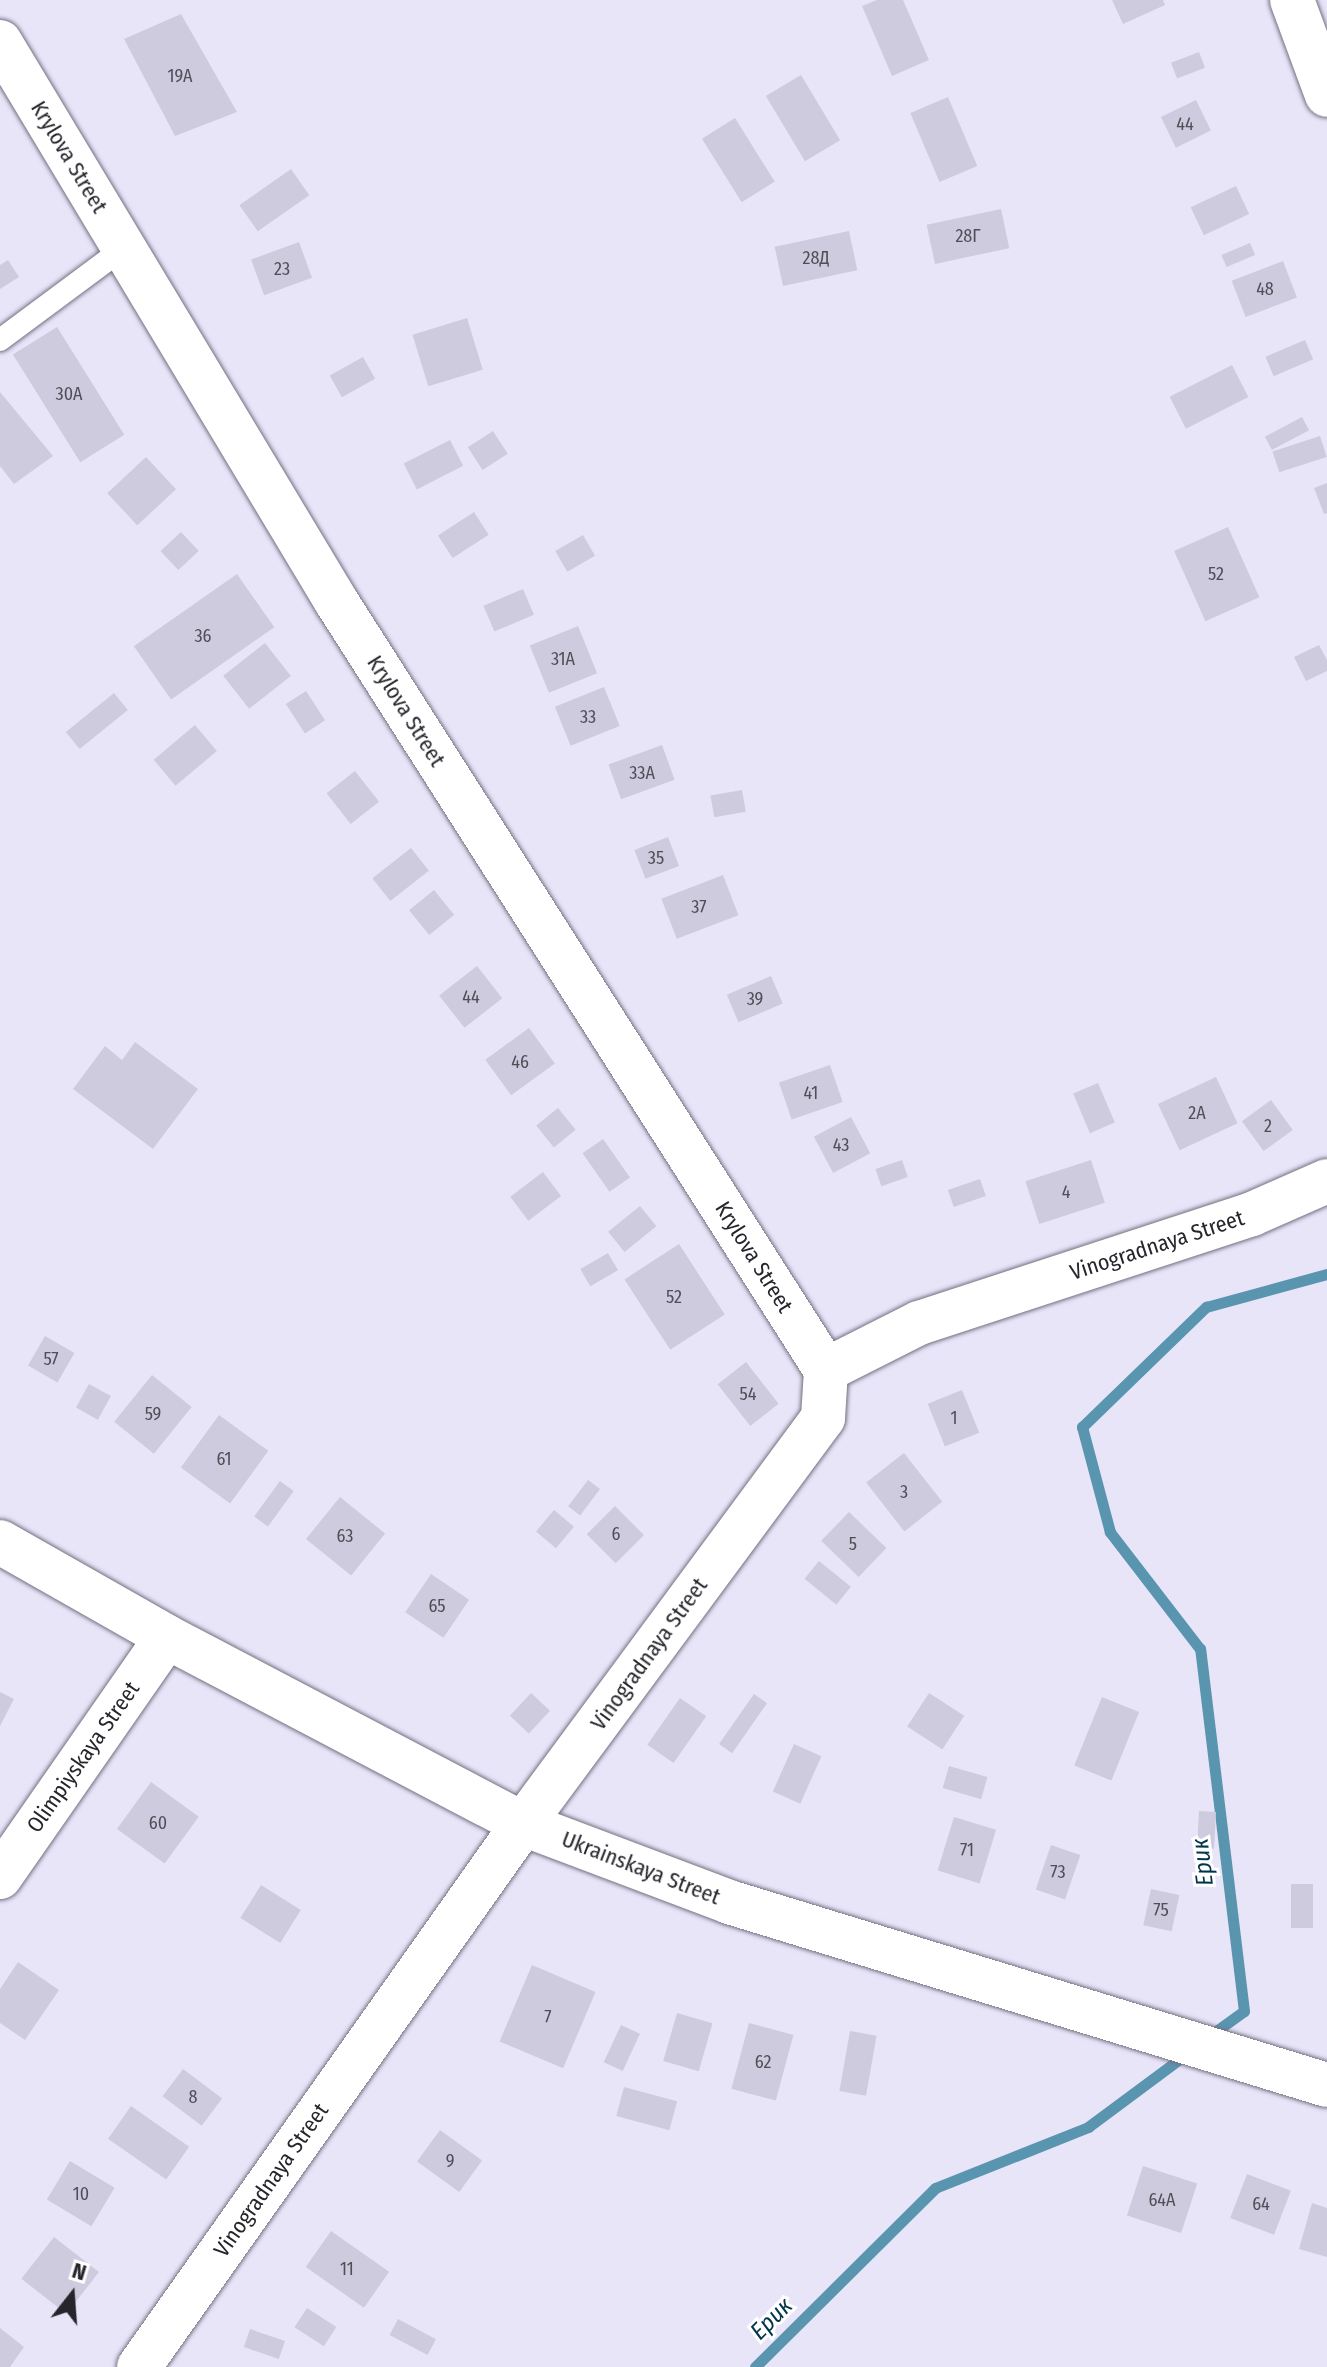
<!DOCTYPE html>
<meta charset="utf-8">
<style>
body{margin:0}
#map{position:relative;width:1327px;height:2367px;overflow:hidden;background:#e9e5f9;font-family:"Fira Sans Condensed",sans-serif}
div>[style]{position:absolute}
.stream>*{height:11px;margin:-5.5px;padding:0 5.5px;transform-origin:5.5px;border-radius:5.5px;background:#5a95b0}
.building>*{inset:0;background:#cfcbde;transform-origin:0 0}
.roads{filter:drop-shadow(0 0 2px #747081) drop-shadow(0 0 2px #747081)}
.service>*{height:22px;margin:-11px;padding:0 11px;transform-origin:11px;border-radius:11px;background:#fff}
.minor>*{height:44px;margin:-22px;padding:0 22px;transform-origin:22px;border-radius:22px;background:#fff}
span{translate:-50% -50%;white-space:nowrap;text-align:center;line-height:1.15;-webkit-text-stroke:6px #fff;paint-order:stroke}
.number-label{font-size:18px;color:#514e58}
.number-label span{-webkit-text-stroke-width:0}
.street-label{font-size:22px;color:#27252c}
.water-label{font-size:24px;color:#003548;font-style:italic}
.north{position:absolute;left:32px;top:2255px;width:80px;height:80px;-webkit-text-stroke:6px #fff;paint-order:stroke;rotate:17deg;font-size:22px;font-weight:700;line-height:32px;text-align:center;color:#27252c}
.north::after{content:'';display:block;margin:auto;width:28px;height:36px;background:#27252c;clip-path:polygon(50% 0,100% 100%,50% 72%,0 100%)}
</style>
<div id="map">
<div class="stream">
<i style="left:1208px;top:2037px;width:44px;rotate:-35.8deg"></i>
<i style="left:1244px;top:2011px;width:365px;rotate:-96.9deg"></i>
<i style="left:1200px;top:1649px;width:148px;rotate:-127.6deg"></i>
<i style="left:1110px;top:1532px;width:109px;rotate:-104.9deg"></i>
<i style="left:1082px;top:1427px;width:173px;rotate:-44.1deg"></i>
<i style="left:1206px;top:1307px;width:125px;rotate:-15.3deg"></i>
<i style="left:755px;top:2367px;width:254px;rotate:-44.8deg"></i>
<i style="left:935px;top:2188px;width:165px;rotate:-21.7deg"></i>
<i style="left:1088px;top:2127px;width:121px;rotate:-36.6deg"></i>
</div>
<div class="building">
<i style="clip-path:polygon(877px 0,903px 0,929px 60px,892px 76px,862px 6px)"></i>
<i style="clip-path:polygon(1112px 0,1163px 0,1165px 5px,1123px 24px)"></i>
<i style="clip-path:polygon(181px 14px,237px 112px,175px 136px,124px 39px)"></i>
<i style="left:1199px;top:52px;width:17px;height:30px;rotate:69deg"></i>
<i style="left:801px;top:75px;width:76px;height:41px;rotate:59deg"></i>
<i style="left:948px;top:97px;width:75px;height:41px;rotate:67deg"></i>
<i style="left:1196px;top:100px;width:34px;height:39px;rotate:64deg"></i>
<i style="left:735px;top:118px;width:75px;height:39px;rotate:58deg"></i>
<i style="left:291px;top:169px;width:32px;height:63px;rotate:55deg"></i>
<i style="left:1236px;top:186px;width:31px;height:50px;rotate:65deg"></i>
<i style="left:1001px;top:209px;width:40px;height:76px;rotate:78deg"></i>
<i style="left:849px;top:231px;width:40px;height:76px;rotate:78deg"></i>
<i style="left:299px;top:242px;width:38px;height:51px;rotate:70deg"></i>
<i style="left:1250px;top:243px;width:13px;height:31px;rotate:67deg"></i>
<i style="clip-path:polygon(8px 260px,19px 277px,0 289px,0 265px)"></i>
<i style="left:1283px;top:261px;width:39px;height:55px;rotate:69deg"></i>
<i style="left:467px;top:318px;width:54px;height:57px;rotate:73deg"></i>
<i style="left:57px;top:327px;width:127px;height:52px;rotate:58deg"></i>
<i style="left:1305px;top:340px;width:21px;height:43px;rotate:67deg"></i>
<i style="left:363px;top:357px;width:25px;height:38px;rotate:61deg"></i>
<i style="left:1232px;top:365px;width:36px;height:70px;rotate:63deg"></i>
<i style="clip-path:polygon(0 392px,53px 456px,14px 484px,0 466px)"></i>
<i style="left:1302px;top:417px;width:15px;height:42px;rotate:62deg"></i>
<i style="left:493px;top:431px;width:27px;height:30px;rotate:57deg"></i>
<i style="left:1320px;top:436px;width:22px;height:50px;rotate:72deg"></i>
<i style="left:450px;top:440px;width:29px;height:52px;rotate:63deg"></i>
<i style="left:146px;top:457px;width:44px;height:53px;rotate:47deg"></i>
<i style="clip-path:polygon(1327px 483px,1327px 513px,1324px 514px,1314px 488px)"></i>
<i style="left:474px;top:512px;width:27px;height:43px;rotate:57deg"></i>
<i style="left:1228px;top:527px;width:77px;height:59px;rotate:66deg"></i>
<i style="left:181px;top:532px;width:26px;height:28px;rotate:47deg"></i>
<i style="left:583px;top:535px;width:24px;height:32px;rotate:60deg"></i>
<i style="left:237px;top:574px;width:65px;height:126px;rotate:55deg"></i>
<i style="left:523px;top:589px;width:28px;height:43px;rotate:67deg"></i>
<i style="left:578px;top:626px;width:51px;height:52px;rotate:68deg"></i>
<i style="left:265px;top:643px;width:42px;height:53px;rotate:52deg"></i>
<i style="clip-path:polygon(1319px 645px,1327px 660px,1327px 671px,1306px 681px,1294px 657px)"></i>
<i style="left:604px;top:687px;width:42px;height:53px;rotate:68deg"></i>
<i style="left:306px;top:691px;width:35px;height:24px;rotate:57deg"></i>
<i style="left:114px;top:693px;width:22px;height:62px;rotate:51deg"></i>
<i style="left:195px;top:725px;width:34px;height:54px;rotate:50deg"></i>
<i style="left:662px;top:745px;width:37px;height:57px;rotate:70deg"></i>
<i style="left:355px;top:771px;width:39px;height:36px;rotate:52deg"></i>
<i style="left:742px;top:790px;width:22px;height:32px;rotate:80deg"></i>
<i style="left:668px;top:837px;width:31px;height:36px;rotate:69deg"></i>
<i style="left:411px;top:848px;width:29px;height:49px;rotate:52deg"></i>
<i style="left:723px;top:875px;width:43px;height:66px;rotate:69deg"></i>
<i style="left:434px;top:890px;width:32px;height:32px;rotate:51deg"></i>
<i style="left:477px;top:966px;width:41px;height:48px;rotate:52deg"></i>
<i style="left:771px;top:976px;width:30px;height:48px;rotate:67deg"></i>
<i style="left:529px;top:1028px;width:44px;height:54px;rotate:54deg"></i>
<i style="clip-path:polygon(135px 1042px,198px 1089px,153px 1149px,73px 1089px,105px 1046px,122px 1060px)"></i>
<i style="left:830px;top:1065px;width:39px;height:54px;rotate:71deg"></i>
<i style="left:1216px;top:1077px;width:51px;height:64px;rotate:65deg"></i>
<i style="left:1098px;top:1083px;width:43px;height:27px;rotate:67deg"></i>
<i style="left:1271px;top:1100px;width:37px;height:36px;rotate:54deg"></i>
<i style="left:558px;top:1108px;width:28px;height:28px;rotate:51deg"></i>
<i style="left:851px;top:1117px;width:41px;height:42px;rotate:62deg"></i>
<i style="left:603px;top:1139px;width:47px;height:25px;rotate:55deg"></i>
<i style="left:902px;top:1160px;width:18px;height:28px;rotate:71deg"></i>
<i style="left:1091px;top:1160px;width:45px;height:69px;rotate:72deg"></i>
<i style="left:543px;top:1172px;width:30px;height:41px;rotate:53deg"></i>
<i style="left:980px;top:1179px;width:18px;height:34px;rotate:71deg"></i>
<i style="left:640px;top:1206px;width:26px;height:41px;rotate:51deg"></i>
<i style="left:679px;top:1244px;width:84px;height:65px;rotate:57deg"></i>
<i style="left:608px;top:1253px;width:20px;height:32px;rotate:60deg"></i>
<i style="left:45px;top:1336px;width:34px;height:34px;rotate:30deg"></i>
<i style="left:746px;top:1362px;width:53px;height:36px;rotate:52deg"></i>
<i style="left:152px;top:1375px;width:51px;height:60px;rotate:39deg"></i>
<i style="left:89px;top:1384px;width:25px;height:27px;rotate:29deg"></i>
<i style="left:962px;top:1390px;width:46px;height:37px;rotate:68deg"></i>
<i style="left:219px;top:1415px;width:61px;height:65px;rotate:36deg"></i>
<i style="left:904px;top:1453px;width:62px;height:48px;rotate:52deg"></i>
<i style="left:588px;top:1480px;width:15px;height:33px;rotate:37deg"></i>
<i style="left:280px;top:1481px;width:17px;height:44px;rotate:36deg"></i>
<i style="left:340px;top:1497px;width:58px;height:54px;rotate:39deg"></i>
<i style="left:615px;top:1506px;width:41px;height:40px;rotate:45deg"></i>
<i style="left:554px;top:1510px;width:26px;height:28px;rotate:40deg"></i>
<i style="left:849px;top:1512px;width:52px;height:40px;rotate:44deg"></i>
<i style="left:819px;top:1561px;width:41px;height:23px;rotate:39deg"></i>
<i style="left:431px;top:1574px;width:46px;height:46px;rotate:34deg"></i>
<i style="clip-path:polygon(0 1692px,14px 1699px,0 1726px)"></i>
<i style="left:531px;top:1693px;width:26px;height:31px;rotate:43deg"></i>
<i style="left:929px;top:1693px;width:42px;height:40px;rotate:33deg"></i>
<i style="left:754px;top:1694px;width:16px;height:61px;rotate:35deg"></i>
<i style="left:1102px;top:1697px;width:40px;height:74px;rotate:22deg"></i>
<i style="left:680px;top:1698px;width:32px;height:57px;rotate:35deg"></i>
<i style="left:794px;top:1744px;width:30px;height:52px;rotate:24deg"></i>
<i style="left:949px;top:1766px;width:40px;height:23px;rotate:16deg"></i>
<i style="left:151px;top:1782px;width:59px;height:58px;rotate:36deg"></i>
<i style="left:1199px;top:1811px;width:17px;height:37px;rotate:3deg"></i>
<i style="left:954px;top:1817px;width:44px;height:56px;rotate:17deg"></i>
<i style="left:1051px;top:1845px;width:31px;height:47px;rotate:19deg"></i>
<i style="left:1291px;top:1884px;width:22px;height:44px"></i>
<i style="left:261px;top:1885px;width:47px;height:39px;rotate:32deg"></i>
<i style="left:1151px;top:1889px;width:29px;height:37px;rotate:12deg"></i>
<i style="clip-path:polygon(18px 1962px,59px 1990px,25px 2040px,0 2023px,0 1989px)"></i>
<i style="left:532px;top:1965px;width:69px;height:83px;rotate:23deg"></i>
<i style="left:677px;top:2013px;width:37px;height:50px;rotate:16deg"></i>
<i style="left:749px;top:2023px;width:46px;height:68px;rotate:15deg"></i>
<i style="left:621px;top:2025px;width:21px;height:41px;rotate:25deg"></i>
<i style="left:850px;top:2031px;width:27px;height:61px;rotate:10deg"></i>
<i style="left:183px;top:2069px;width:49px;height:34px;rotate:37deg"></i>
<i style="left:624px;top:2087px;width:55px;height:30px;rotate:15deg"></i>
<i style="left:131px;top:2106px;width:71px;height:40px;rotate:35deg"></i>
<i style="left:440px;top:2130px;width:52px;height:39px;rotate:36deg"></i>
<i style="left:70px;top:2161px;width:52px;height:45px;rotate:31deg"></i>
<i style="left:1143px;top:2166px;width:57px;height:52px;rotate:18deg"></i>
<i style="left:1247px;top:2174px;width:47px;height:47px;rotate:21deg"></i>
<i style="clip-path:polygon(1312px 2203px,1327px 2208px,1327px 2257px,1299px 2249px)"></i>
<i style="left:331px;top:2231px;width:71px;height:44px;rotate:35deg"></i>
<i style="left:54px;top:2237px;width:57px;height:53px;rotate:38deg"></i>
<i style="left:307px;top:2308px;width:35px;height:23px;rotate:33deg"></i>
<i style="left:398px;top:2319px;width:43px;height:18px;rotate:28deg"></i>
<i style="clip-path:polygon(0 2328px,24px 2347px,10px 2367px,0 2367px)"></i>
<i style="left:250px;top:2329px;width:37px;height:19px;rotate:19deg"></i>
</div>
<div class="roads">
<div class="service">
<i style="left:0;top:340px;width:154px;rotate:-36.6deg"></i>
</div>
<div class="minor">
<i style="left:1292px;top:0;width:101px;rotate:69.8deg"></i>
<i style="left:0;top:42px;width:652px;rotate:58.99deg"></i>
<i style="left:336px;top:601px;width:912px;rotate:57.5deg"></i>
<i style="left:0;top:1542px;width:192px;rotate:29.6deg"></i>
<i style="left:167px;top:1637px;width:402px;rotate:27.7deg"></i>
<i style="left:523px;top:1824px;width:220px;rotate:20.7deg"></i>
<i style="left:729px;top:1902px;width:625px;rotate:17.02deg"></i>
<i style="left:0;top:1877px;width:292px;rotate:-55.2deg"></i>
<i style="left:139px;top:2367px;width:665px;rotate:-54.73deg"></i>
<i style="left:523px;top:1824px;width:505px;rotate:-53.54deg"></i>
<i style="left:823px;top:1418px;width:48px;rotate:-86.4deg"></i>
<i style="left:826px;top:1370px;width:104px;rotate:-26.8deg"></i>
<i style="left:919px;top:1323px;width:350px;rotate:-18.1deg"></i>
<i style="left:1252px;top:1214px;width:82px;rotate:-23.7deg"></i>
</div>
</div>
<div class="number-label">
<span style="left:180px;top:76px">19А</span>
<span style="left:1185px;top:124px">44</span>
<span style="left:968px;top:236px">28Г</span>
<span style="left:816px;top:258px">28Д</span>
<span style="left:282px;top:269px">23</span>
<span style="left:1265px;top:289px">48</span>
<span style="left:69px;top:394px">30А</span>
<span style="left:1216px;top:574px">52</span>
<span style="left:203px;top:636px">36</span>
<span style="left:563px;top:659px">31А</span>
<span style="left:588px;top:717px">33</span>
<span style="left:642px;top:773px">33А</span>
<span style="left:656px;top:858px">35</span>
<span style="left:699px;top:907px">37</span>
<span style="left:471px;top:997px">44</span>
<span style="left:755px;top:999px">39</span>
<span style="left:520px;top:1062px">46</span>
<span style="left:811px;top:1093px">41</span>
<span style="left:1197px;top:1113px">2А</span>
<span style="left:1268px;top:1126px">2</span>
<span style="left:841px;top:1145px">43</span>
<span style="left:1066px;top:1192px">4</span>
<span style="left:674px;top:1297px">52</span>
<span style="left:51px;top:1359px">57</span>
<span style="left:748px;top:1394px">54</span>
<span style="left:153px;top:1414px">59</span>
<span style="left:954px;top:1418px">1</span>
<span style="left:224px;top:1459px">61</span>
<span style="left:904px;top:1492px">3</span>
<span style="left:616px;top:1534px">6</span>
<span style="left:345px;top:1536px">63</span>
<span style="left:853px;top:1544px">5</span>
<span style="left:437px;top:1606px">65</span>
<span style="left:158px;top:1823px">60</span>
<span style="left:967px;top:1850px">71</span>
<span style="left:1058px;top:1872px">73</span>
<span style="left:1161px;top:1910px">75</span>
<span style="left:548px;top:2017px">7</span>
<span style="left:763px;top:2062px">62</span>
<span style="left:193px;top:2097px">8</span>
<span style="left:450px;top:2161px">9</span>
<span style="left:81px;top:2194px">10</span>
<span style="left:1162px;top:2200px">64А</span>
<span style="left:1261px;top:2204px">64</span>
<span style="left:347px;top:2269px">11</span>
</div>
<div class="street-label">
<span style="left:69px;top:157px;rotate:59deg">Krylova Street</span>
<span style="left:406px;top:711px;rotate:58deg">Krylova Street</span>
<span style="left:1157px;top:1245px;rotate:-18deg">Vinogradnaya Street</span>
<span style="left:754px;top:1257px;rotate:58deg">Krylova Street</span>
<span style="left:649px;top:1654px;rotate:-54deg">Vinogradnaya Street</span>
<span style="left:83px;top:1757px;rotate:-55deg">Olimpiyskaya Street</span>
<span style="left:641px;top:1868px;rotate:21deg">Ukrainskaya Street</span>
<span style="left:271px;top:2180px;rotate:-55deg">Vinogradnaya Street</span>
</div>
<div class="water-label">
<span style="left:1203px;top:1862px;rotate:-97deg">Ерик</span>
<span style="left:772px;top:2319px;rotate:-45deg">Ерик</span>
</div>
<div class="north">N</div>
</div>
